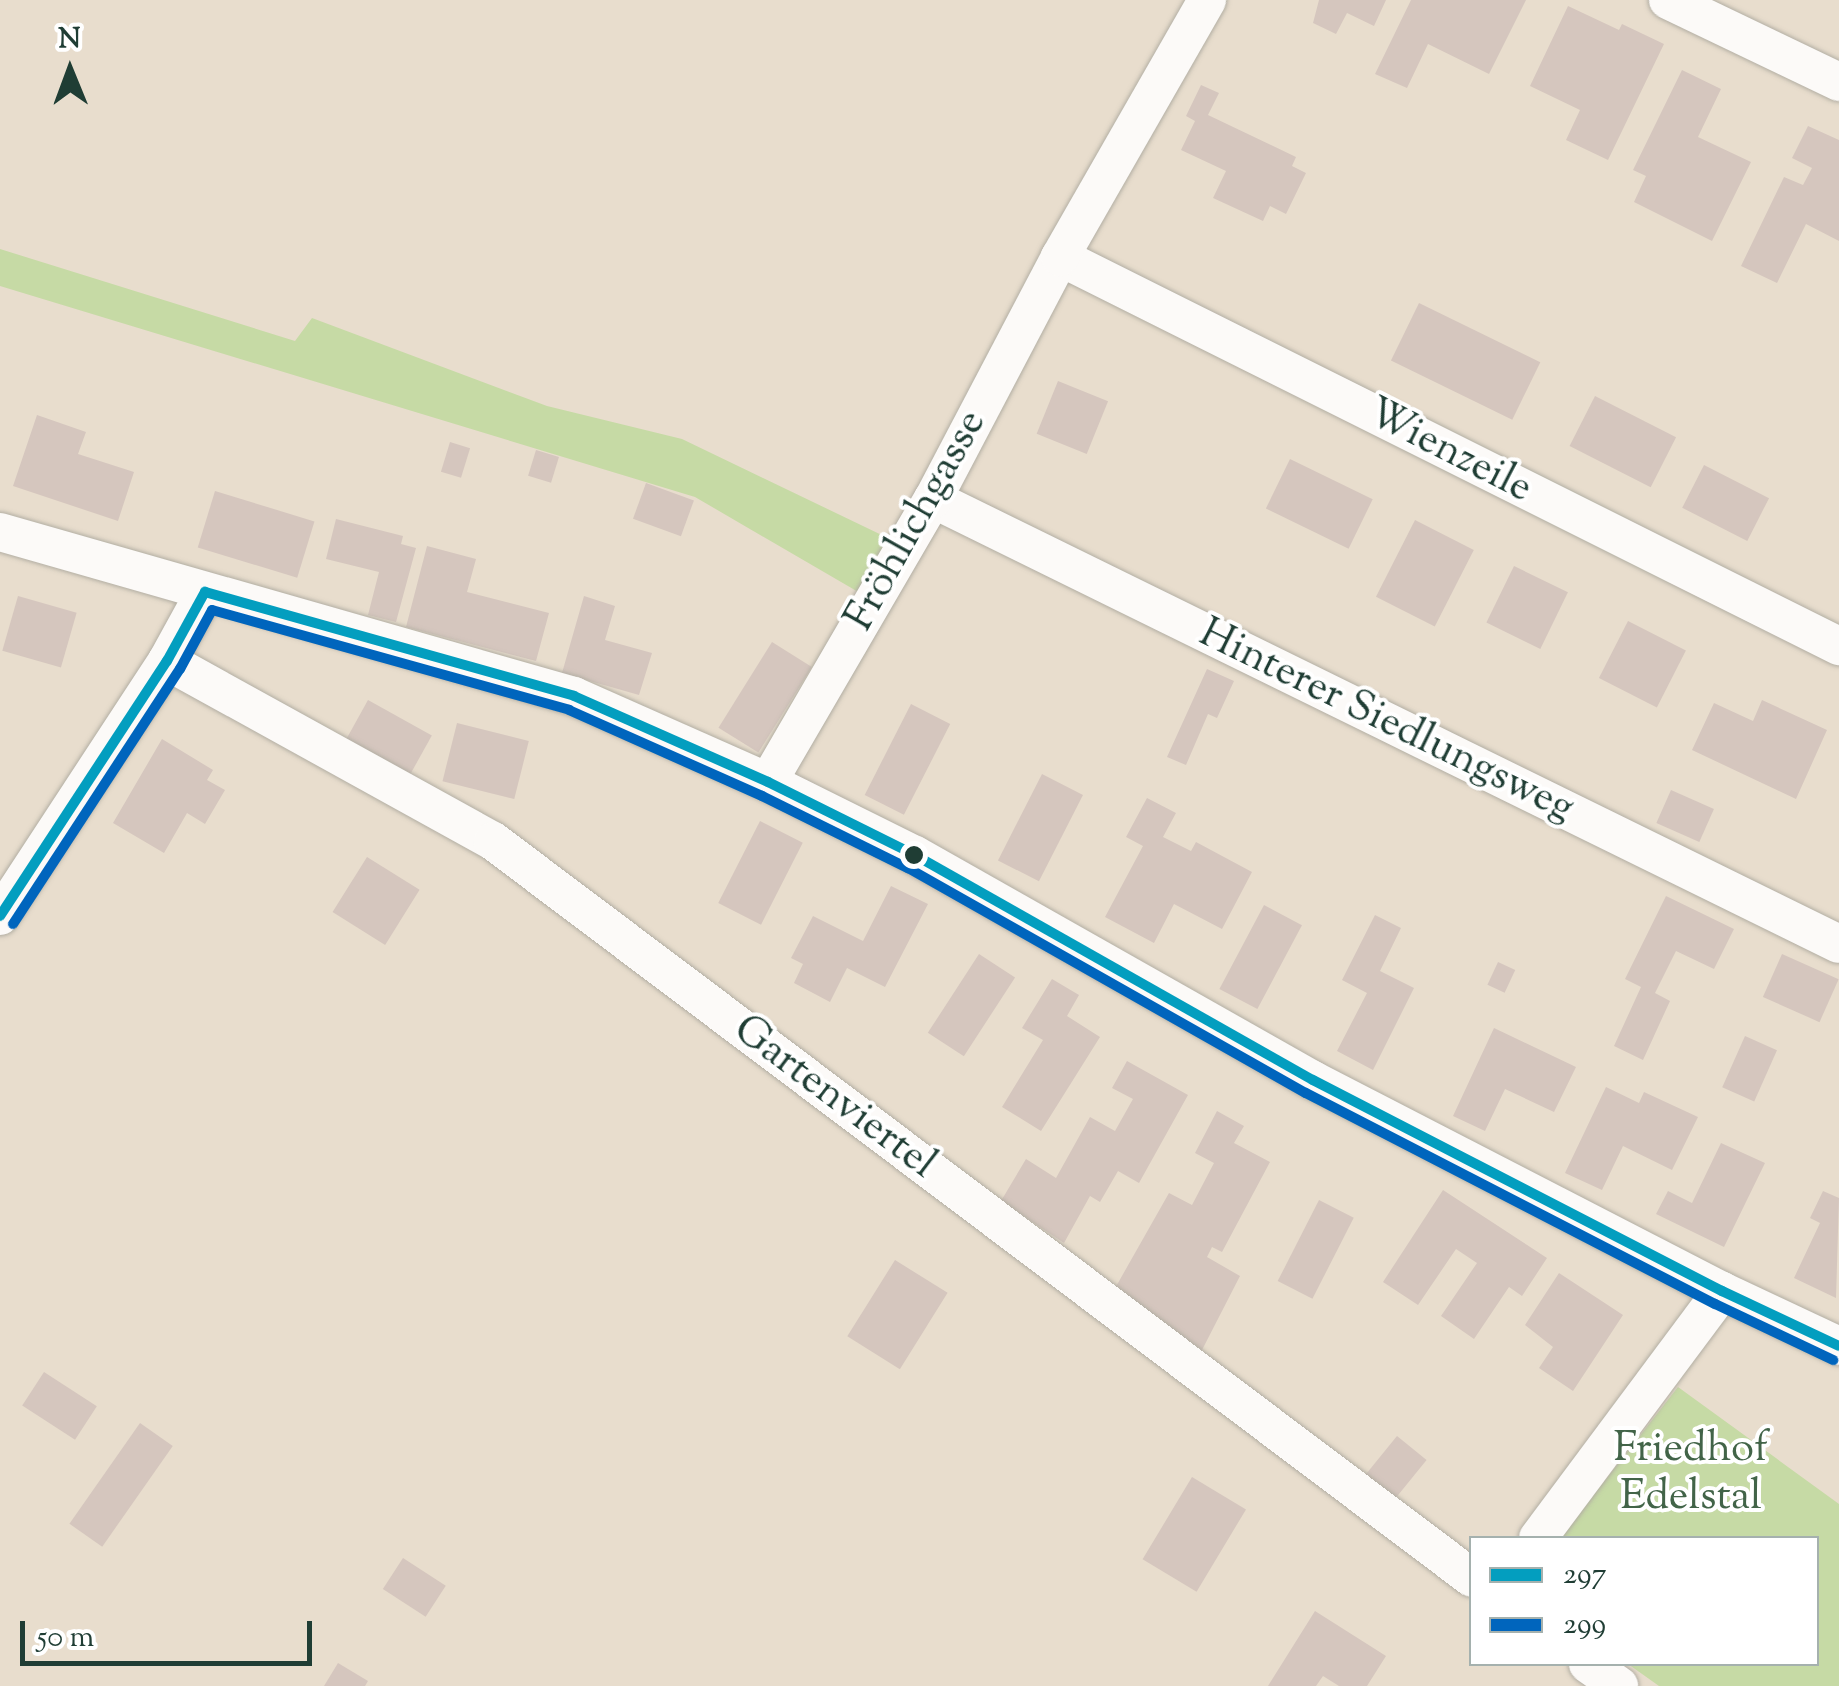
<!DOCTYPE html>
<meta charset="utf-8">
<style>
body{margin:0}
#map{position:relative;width:1839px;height:1686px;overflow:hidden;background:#e8ddcd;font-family:"Sorts Mill Goudy",serif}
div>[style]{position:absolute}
.green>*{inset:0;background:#c6daa5}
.building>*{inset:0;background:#d5c6be;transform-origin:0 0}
.roads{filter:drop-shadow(0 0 2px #b2aea3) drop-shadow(0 0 2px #b2aea3)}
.street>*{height:38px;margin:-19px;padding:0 19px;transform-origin:19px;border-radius:19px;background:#fcfaf8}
.bus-1>*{height:10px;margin:-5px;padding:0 5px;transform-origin:5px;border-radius:5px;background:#039ebf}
.bus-2>*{height:10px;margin:-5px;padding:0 5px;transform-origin:5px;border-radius:5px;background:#0065bd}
.dots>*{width:28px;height:28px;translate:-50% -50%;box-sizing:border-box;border:5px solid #fff;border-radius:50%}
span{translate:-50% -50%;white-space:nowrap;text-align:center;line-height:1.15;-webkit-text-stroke:8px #fff;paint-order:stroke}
.street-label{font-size:42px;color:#1f3d34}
.park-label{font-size:42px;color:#426448}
.legend{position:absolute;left:1469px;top:1536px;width:350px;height:130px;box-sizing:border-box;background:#fff;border:2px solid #a5b1ae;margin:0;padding:12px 18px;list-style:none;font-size:30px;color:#1f3d34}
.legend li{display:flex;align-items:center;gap:20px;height:50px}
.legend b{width:50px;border:2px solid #a5b1ae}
.north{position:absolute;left:20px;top:20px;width:100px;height:100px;-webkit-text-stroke:8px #fff;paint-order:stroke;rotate:359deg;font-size:28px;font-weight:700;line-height:40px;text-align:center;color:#1f3d34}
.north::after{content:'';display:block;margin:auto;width:35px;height:45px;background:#1f3d34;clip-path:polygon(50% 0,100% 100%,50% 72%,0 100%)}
.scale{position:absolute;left:20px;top:1621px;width:292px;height:45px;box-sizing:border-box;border:5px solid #1f3d34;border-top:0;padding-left:12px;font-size:30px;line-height:35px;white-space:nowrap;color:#1f3d34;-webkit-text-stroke:8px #fff;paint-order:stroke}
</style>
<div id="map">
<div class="green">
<i style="clip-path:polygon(0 249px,295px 341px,312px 318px,547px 406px,682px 439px,890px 539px,860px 593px,695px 497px,0 286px)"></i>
<i style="clip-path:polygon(1678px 1387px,1839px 1504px,1839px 1686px,1659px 1686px,1628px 1664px,1816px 1664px,1816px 1538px,1560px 1538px)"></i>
</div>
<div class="building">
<i style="clip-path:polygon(1319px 0,1386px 0,1374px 26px,1347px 13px,1336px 34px,1313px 23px)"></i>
<i style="clip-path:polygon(1411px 0,1526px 0,1489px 74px,1428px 44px,1407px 88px,1375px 74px)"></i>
<i style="clip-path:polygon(1568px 6px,1619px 30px,1622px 24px,1664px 44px,1608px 160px,1566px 140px,1580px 110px,1530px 86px)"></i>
<i style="clip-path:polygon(1682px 70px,1721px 89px,1698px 137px,1751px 162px,1712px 241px,1634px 202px,1646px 176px,1633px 170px)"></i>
<i style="clip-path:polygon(1201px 85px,1219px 93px,1208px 115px,1296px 157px,1292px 166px,1306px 173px,1286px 214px,1270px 206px,1263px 221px,1213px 198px,1226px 171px,1181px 150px,1195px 121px,1186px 116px)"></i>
<i style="clip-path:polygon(1808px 126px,1839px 140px,1839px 241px,1806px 224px,1777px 283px,1741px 266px,1784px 177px,1803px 185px,1812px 168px,1792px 158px)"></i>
<i style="left:1419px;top:303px;width:135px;height:64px;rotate:26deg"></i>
<i style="left:1058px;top:381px;width:54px;height:57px;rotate:22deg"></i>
<i style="left:1595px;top:396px;width:91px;height:56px;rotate:27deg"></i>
<i style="clip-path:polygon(37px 415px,86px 432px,78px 454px,134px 472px,118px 521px,13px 486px)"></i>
<i style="left:450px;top:442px;width:21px;height:31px;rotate:17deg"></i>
<i style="left:536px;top:450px;width:24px;height:27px;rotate:17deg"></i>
<i style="left:1290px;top:459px;width:92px;height:55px;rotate:26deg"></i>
<i style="left:1704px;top:465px;width:73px;height:48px;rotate:27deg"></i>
<i style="left:646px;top:483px;width:51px;height:38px;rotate:20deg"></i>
<i style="left:215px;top:491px;width:104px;height:59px;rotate:17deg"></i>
<i style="clip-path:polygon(336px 519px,403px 536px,401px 544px,416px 548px,396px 622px,368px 615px,379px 572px,326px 559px)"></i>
<i style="left:1415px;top:520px;width:66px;height:86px;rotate:27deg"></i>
<i style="clip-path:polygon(427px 546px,476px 559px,467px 592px,549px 613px,536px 661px,406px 627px)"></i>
<i style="left:1514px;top:566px;width:60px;height:63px;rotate:26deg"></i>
<i style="left:18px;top:596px;width:61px;height:57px;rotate:16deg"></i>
<i style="clip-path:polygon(584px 596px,615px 606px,605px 640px,652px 653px,639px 695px,562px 673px)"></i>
<i style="left:1628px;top:621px;width:65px;height:64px;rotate:27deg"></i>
<i style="left:772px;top:642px;width:47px;height:101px;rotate:32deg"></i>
<i style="clip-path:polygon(1207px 669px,1234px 681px,1217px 718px,1208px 714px,1186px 765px,1167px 757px)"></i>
<i style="left:368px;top:700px;width:73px;height:46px;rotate:29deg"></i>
<i style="clip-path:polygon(1762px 700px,1827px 730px,1796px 799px,1692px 750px,1714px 703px,1753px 721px)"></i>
<i style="left:911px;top:704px;width:44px;height:102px;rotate:27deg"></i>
<i style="left:457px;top:723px;width:74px;height:60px;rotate:14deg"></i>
<i style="clip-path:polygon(162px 739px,213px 770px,207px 780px,225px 790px,205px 824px,187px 813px,164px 853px,113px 823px)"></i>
<i style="left:1042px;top:774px;width:46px;height:97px;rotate:27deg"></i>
<i style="left:1671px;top:790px;width:47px;height:36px;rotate:24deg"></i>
<i style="clip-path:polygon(1147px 798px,1176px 813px,1163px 837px,1191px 851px,1196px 842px,1252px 872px,1222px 929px,1174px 904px,1154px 943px,1105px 917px,1143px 846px,1126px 837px)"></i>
<i style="left:760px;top:821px;width:48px;height:92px;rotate:27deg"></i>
<i style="left:367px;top:857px;width:62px;height:65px;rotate:32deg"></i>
<i style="clip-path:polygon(891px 886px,928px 904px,885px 987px,847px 968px,830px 1002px,794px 983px,803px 964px,791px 958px,813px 916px,863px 941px)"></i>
<i style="clip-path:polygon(1666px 896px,1734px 929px,1714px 969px,1676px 951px,1655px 993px,1670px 1001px,1643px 1060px,1614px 1046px,1641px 987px,1625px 979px)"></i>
<i style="left:1264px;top:905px;width:43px;height:95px;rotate:28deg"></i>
<i style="clip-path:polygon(1375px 915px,1401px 928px,1380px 971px,1414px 988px,1373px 1070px,1337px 1051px,1367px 993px,1342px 980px)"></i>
<i style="left:979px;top:954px;width:43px;height:94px;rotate:33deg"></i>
<i style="left:1782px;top:954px;width:62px;height:47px;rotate:24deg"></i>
<i style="left:1498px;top:962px;width:19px;height:25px;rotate:25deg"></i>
<i style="clip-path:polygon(1052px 979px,1079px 995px,1067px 1016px,1100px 1037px,1041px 1131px,1002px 1107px,1043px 1040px,1022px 1028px)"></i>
<i style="clip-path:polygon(1494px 1028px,1576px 1067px,1554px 1112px,1505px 1089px,1485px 1131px,1453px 1116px)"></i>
<i style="left:1745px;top:1036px;width:35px;height:56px;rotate:24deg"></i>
<i style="clip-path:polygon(1127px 1061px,1188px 1095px,1139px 1183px,1118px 1171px,1100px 1202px,1090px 1196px,1064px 1243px,1001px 1201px,1026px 1159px,1056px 1178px,1090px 1117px,1115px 1131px,1133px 1099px,1112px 1088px)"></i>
<i style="clip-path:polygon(1606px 1087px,1639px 1103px,1644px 1092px,1698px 1117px,1672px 1170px,1623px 1146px,1602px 1190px,1565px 1173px)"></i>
<i style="clip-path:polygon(1217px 1111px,1244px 1126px,1234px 1143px,1270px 1162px,1222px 1252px,1212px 1247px,1207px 1257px,1240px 1276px,1202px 1350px,1114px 1290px,1169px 1193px,1192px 1205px,1214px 1163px,1195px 1153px)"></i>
<i style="clip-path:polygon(1721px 1143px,1765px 1163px,1724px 1247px,1656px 1214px,1668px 1191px,1692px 1203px)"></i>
<i style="clip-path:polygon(1443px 1190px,1547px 1258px,1522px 1296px,1509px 1287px,1474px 1339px,1441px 1316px,1477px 1263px,1456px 1249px,1418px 1305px,1383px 1282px)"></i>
<i style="clip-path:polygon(1823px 1191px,1839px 1198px,1836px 1298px,1794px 1278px,1820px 1223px,1810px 1218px)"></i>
<i style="left:1319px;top:1200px;width:39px;height:91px;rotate:27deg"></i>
<i style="left:895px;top:1260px;width:62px;height:90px;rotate:32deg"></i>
<i style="clip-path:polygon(1559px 1273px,1623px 1315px,1573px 1391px,1539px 1368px,1553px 1347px,1525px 1325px)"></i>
<i style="left:44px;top:1372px;width:63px;height:40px;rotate:33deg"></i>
<i style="left:140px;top:1423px;width:40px;height:123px;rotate:35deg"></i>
<i style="left:1397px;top:1436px;width:38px;height:50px;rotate:39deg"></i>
<i style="left:1192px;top:1477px;width:63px;height:96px;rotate:31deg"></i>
<i style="left:403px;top:1558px;width:51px;height:37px;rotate:33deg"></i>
<i style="clip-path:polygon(1315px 1611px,1386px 1656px,1367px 1686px,1339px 1686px,1323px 1676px,1316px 1686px,1268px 1686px)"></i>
<i style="clip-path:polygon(338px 1663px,368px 1681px,365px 1686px,324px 1686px)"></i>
</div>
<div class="roads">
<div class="street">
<i style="left:1668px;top:0;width:190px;rotate:25.6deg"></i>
<i style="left:1060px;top:257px;width:871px;rotate:26.54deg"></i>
<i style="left:933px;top:499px;width:1009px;rotate:26.16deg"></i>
<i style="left:0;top:532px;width:597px;rotate:15.95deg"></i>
<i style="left:574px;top:696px;width:212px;rotate:23.9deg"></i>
<i style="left:768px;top:782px;width:164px;rotate:26.4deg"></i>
<i style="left:915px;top:855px;width:457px;rotate:29.5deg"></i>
<i style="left:1313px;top:1080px;width:460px;rotate:27.3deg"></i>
<i style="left:1722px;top:1291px;width:129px;rotate:25.2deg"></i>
<i style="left:167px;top:661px;width:372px;rotate:28.9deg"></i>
<i style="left:493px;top:841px;width:1225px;rotate:36.97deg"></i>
<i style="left:768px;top:782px;width:328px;rotate:-59.8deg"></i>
<i style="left:933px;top:499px;width:273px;rotate:-62.3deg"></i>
<i style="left:1060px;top:257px;width:296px;rotate:-60.2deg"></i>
<i style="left:0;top:916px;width:305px;rotate:-56.8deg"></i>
<i style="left:167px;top:661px;width:79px;rotate:-61.2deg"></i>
<i style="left:1538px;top:1538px;width:308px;rotate:-53.3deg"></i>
<i style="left:1588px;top:1664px;width:38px;rotate:35deg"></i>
</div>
</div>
<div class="bus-1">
<i style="left:205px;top:592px;width:383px;rotate:15.7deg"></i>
<i style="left:574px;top:696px;width:212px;rotate:23.9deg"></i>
<i style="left:768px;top:782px;width:164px;rotate:26.4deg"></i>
<i style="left:915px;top:855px;width:457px;rotate:29.5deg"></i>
<i style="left:1313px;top:1080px;width:460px;rotate:27.3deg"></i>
<i style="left:1722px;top:1291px;width:129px;rotate:25.2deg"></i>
<i style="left:0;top:916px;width:305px;rotate:-56.8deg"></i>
<i style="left:167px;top:661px;width:79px;rotate:-61.2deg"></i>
</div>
<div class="bus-2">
<i style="left:13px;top:924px;width:305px;rotate:-56.8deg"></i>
<i style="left:180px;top:669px;width:67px;rotate:-61.5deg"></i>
<i style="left:212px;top:610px;width:371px;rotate:15.6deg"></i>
<i style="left:569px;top:710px;width:211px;rotate:24deg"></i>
<i style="left:762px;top:796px;width:163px;rotate:26.3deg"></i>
<i style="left:908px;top:868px;width:457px;rotate:29.5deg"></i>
<i style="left:1306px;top:1093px;width:460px;rotate:27.3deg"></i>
<i style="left:1715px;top:1304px;width:131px;rotate:25.4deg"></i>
</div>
<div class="dots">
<i style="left:914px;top:855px;background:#1f3d34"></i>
</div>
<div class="street-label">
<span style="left:1449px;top:452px;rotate:27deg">Wienzeile</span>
<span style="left:917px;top:521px;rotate:-61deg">Fröhlichgasse</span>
<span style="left:1386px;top:722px;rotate:26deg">Hinterer Siedlungsweg</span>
<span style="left:834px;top:1098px;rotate:37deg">Gartenviertel</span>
</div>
<div class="park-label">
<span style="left:1691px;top:1474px">Friedhof<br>Edelstal</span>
</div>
<ul class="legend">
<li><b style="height:12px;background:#039ebf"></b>297</li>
<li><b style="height:12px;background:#0065bd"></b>299</li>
</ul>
<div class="north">N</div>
<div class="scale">50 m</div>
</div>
